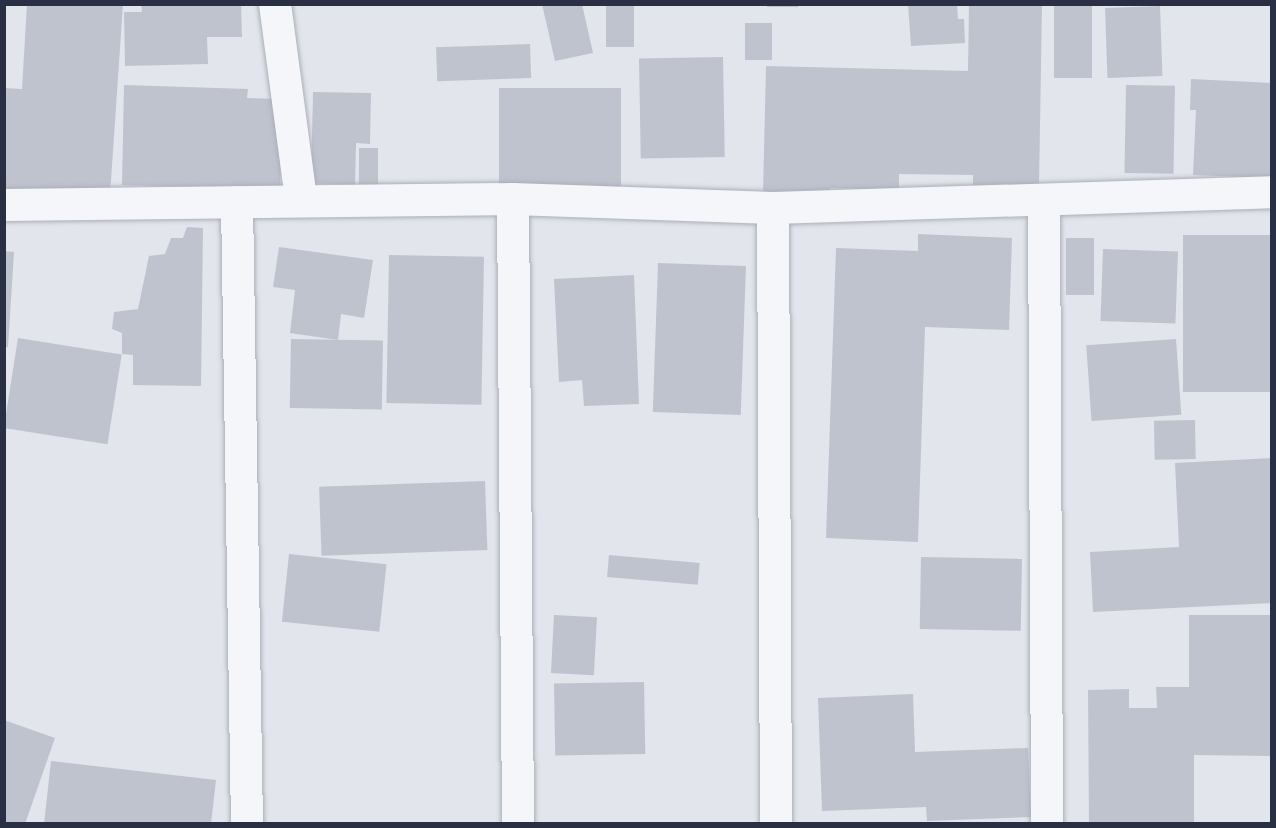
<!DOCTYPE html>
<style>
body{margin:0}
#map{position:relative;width:1276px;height:828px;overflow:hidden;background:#e2e5eb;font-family:"Source Sans 3",sans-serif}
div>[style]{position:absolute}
.building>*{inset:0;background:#bfc3ce;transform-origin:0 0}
.roads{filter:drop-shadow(0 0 2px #aaafb9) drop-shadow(0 0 2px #aaafb9)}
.minor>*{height:32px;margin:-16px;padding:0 16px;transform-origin:16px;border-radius:16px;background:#f5f6f9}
span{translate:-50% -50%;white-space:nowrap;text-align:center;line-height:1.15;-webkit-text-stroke:4.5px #f2f4f8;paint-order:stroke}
.frame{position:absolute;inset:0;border:6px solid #293044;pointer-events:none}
</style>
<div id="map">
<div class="building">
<i style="clip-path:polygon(27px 4px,123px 4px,110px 195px,5px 189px,4px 88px,22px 89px)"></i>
<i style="clip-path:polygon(141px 4px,241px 4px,242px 37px,207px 37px,208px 64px,125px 66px,124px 12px,142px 12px)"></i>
<i style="clip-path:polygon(542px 4px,582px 4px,593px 53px,555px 61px)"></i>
<i style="left:606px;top:4px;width:28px;height:43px"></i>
<i style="left:767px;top:4px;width:31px;height:3px"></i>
<i style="clip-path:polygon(908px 4px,957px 4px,958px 19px,964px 19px,965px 43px,911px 46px)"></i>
<i style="clip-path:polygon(969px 4px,1042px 4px,1039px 187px,973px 186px,973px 175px,899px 174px,899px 190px,830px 188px,830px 194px,763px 193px,766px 66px,968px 71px)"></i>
<i style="left:1054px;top:5px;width:38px;height:73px"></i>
<i style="left:1160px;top:6px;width:70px;height:55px;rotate:88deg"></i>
<i style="left:745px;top:23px;width:27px;height:37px"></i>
<i style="left:530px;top:44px;width:34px;height:94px;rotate:88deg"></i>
<i style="left:723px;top:57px;width:100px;height:84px;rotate:89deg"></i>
<i style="clip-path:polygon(1191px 79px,1272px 83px,1272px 178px,1193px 175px,1196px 110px,1190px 110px)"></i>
<i style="clip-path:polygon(124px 85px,248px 89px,247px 98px,282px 99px,280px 189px,122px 185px)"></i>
<i style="left:1126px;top:85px;width:49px;height:88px;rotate:1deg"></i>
<i style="left:499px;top:88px;width:122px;height:102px"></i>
<i style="clip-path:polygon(313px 92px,371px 93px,370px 144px,356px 143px,355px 185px,311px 183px)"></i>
<i style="left:359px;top:148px;width:19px;height:38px"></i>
<i style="clip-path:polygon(187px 227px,203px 228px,201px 386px,133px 385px,133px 355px,122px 354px,122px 333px,112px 329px,114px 312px,138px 309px,149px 256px,165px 254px,171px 238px,183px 238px)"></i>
<i style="clip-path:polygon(918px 234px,1012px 238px,1009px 330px,925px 327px,918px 542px,826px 538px,836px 248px,918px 251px)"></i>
<i style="left:1272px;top:235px;width:157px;height:89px;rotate:90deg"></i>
<i style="left:1066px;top:238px;width:28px;height:57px"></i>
<i style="clip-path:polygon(279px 247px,373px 260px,364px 318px,341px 314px,338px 340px,290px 333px,295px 290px,273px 287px)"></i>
<i style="left:1103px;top:249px;width:75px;height:72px;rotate:2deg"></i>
<i style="clip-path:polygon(4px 251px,14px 252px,8px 347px,4px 347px)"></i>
<i style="left:389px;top:255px;width:95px;height:148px;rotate:1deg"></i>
<i style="left:658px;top:263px;width:88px;height:149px;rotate:2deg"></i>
<i style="clip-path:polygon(634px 275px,639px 404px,584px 406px,582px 380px,559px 382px,554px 279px)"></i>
<i style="left:18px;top:338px;width:105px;height:91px;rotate:9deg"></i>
<i style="left:291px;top:339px;width:92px;height:69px;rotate:1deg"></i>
<i style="left:1176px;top:339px;width:76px;height:90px;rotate:86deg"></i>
<i style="left:1195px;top:420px;width:39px;height:41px;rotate:89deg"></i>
<i style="clip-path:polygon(1272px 458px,1272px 603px,1093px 612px,1090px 552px,1179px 547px,1175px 463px)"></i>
<i style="left:485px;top:481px;width:69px;height:166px;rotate:88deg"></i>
<i style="left:289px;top:554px;width:98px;height:68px;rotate:6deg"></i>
<i style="left:609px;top:555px;width:91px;height:22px;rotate:5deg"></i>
<i style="left:921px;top:557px;width:101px;height:72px;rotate:1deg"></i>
<i style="left:554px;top:615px;width:43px;height:58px;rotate:3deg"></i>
<i style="clip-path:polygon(1189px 615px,1272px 615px,1272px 756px,1194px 755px,1194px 824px,1089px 824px,1088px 690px,1129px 689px,1129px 708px,1157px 708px,1156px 687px,1189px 687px)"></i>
<i style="left:644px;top:682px;width:72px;height:90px;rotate:89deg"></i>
<i style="clip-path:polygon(913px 694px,915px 752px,1028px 748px,1031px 817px,927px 821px,926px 807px,822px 811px,818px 698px)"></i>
<i style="clip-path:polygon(4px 720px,55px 738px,25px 824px,4px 824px)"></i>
<i style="clip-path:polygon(51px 761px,216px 780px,211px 824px,44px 824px)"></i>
</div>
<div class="roads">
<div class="minor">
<i style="left:275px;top:4px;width:198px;rotate:82.4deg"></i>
<i style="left:513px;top:199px;width:625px;rotate:89.54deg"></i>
<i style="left:1044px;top:200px;width:624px;rotate:89.72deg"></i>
<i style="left:237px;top:202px;width:622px;rotate:89.08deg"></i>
<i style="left:4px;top:205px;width:509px;rotate:-0.68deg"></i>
<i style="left:513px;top:199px;width:260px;rotate:2deg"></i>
<i style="left:773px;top:208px;width:499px;rotate:-1.8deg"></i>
<i style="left:773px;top:208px;width:616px;rotate:89.72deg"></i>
</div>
</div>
<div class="frame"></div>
</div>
